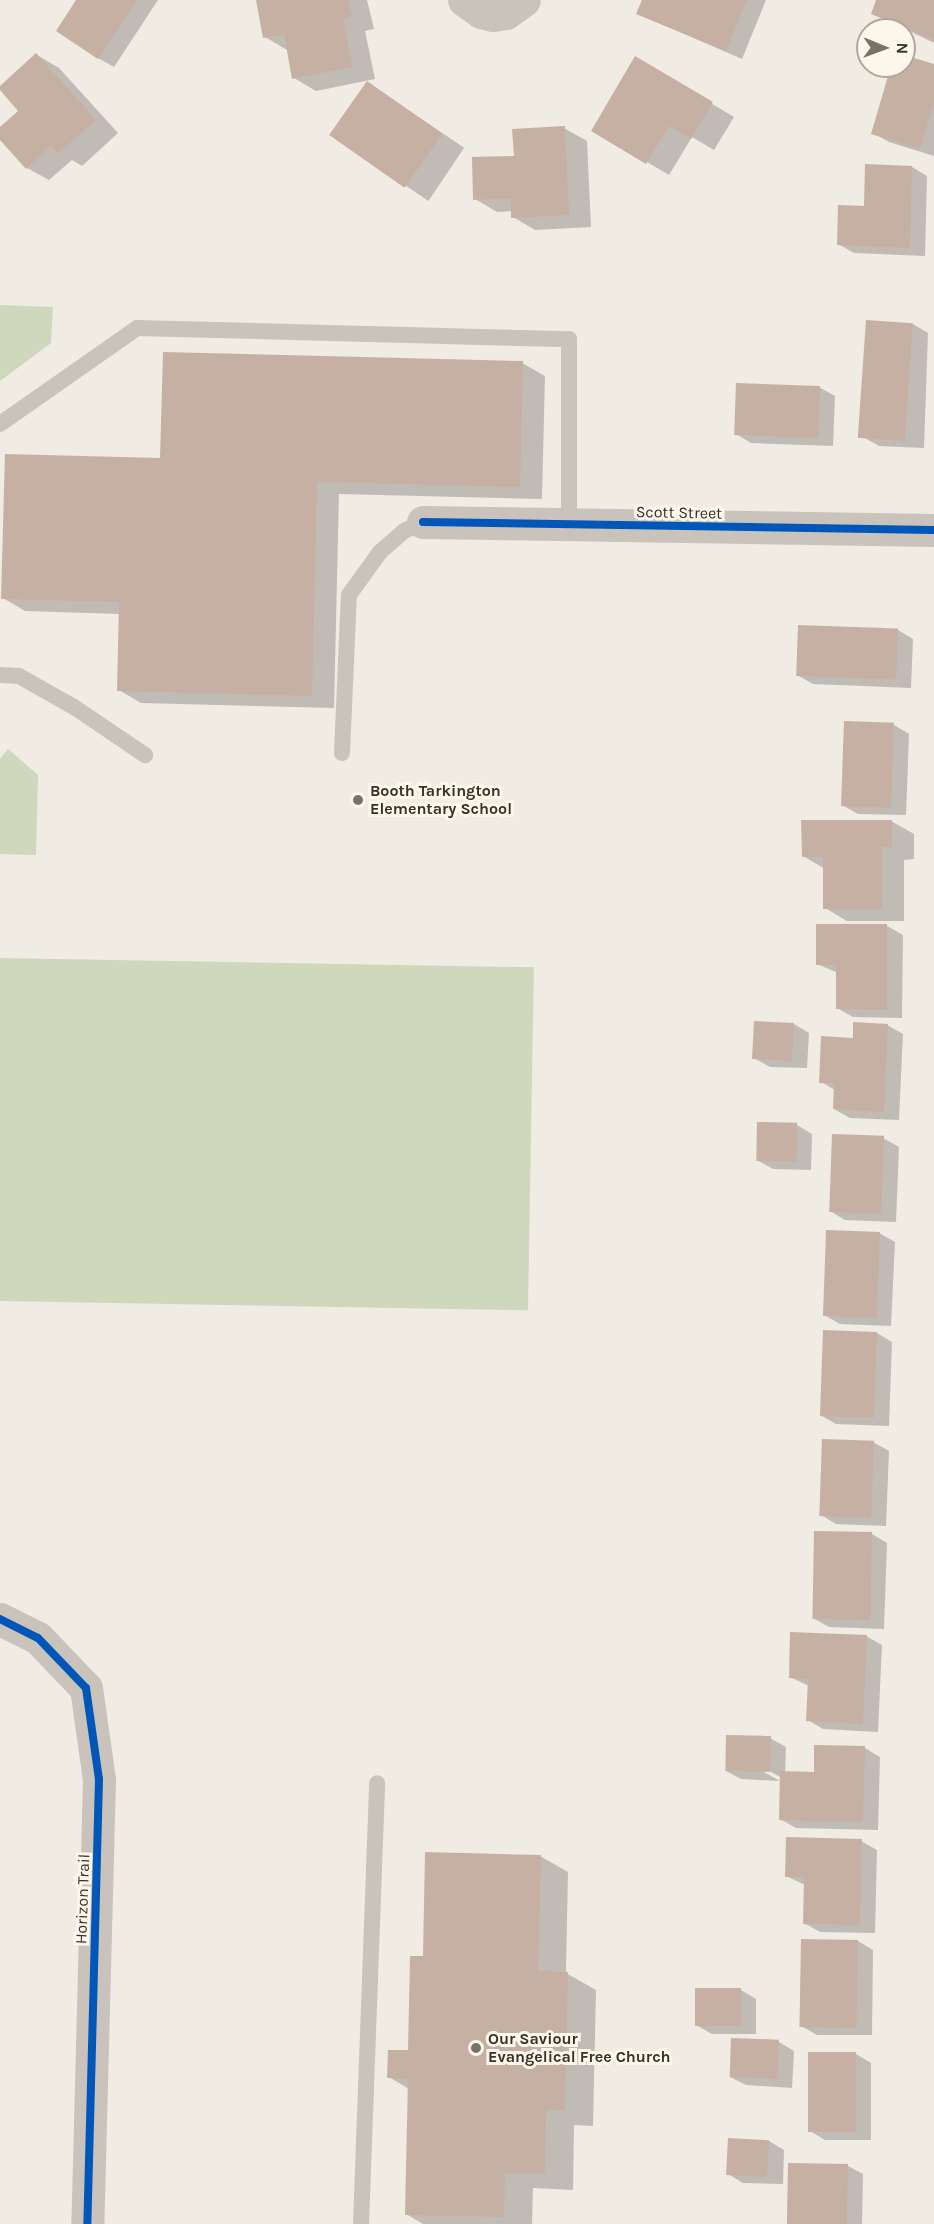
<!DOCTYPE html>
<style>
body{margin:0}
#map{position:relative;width:934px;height:2224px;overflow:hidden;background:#f0ebe3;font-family:Karla,sans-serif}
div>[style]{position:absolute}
.green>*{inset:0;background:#cfd7bc;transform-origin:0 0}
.shadow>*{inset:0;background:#0003;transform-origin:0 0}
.building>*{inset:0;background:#c5b0a3;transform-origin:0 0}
.lane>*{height:16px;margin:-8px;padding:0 8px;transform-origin:8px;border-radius:8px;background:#c9c3bc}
.street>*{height:33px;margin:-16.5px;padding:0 16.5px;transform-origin:16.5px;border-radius:16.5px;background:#c9c3bc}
.cycleway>*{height:8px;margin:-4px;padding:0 4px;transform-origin:4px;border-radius:4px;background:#0057b8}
.dots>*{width:16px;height:16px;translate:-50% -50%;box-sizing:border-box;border:3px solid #fcf6eb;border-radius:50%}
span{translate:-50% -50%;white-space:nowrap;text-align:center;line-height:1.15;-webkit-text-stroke:6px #fcf6eb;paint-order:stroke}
.street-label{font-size:16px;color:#3b3029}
.poi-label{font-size:16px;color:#3b3029;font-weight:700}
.left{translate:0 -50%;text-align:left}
.north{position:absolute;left:856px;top:18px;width:60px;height:60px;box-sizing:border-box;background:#fcf6eb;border:2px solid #afa79d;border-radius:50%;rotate:91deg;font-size:16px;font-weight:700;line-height:24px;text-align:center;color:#3b3029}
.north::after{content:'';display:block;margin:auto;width:21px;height:27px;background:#7a716a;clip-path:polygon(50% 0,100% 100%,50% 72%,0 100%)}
</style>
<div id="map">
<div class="green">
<i style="clip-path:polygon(0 305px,53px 307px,51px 343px,0 381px)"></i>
<i style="clip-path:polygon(8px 749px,38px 775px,36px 855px,0 854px,0 759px)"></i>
<i style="left:0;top:958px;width:534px;height:343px;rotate:1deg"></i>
</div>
<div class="shadow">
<i style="clip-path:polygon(78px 0,158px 0,114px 67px,98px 58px)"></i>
<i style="clip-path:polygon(257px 0,367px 0,374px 29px,365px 31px,375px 79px,316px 91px,294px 78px,287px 50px,265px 37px)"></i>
<i style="clip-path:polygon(644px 0,766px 0,742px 59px,638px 14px)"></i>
<i style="clip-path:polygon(878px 0,934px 0,934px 43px,872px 13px)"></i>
<i style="clip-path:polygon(37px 55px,59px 68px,118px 133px,82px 166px,72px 160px,49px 180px,27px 168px,0 138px,0 129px,20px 111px)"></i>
<i style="clip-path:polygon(904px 56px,934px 65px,934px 156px,889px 142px,873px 133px,893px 66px,904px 66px)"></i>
<i style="clip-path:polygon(635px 58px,734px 117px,714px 150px,692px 137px,669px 175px,593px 130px)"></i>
<i style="left:368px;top:83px;width:116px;height:64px;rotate:34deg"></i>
<i style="clip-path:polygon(564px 128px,587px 141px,591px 227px,535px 230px,513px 217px,513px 211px,497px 212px,475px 199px,515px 157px)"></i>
<i style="clip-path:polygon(912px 167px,927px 176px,925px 256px,854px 253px,838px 244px,865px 208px)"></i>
<i style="clip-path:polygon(913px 324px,928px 333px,924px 448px,879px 446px,863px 437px)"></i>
<i style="clip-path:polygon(522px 363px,545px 376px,542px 499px,339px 494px,334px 708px,141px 703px,119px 690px,120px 614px,25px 611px,3px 598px,162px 459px)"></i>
<i style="clip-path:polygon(819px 387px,835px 396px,833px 446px,751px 443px,736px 434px)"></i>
<i style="clip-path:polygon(898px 630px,913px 639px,911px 688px,813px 684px,797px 675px)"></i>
<i style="clip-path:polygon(894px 725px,909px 734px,906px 815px,858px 814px,842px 805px)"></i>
<i style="clip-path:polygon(891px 821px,914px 834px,914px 859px,904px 860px,904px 921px,847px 921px,825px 908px,825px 869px,803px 856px)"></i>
<i style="clip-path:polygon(818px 925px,887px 926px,903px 935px,902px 1018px,853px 1017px,837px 1008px,838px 973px,817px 964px)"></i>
<i style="clip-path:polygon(794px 1024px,809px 1033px,807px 1068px,770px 1067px,754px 1058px)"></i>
<i style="clip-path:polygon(887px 1025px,903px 1034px,899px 1120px,850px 1118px,834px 1109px,835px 1090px,821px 1082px)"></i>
<i style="clip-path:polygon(797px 1125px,812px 1134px,811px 1170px,773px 1169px,757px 1160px)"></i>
<i style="clip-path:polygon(883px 1138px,899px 1147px,896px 1222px,845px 1220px,830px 1211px)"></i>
<i style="clip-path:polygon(879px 1233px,895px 1242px,891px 1326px,840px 1324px,824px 1315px)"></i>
<i style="clip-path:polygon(877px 1333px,892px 1342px,889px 1426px,836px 1424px,820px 1415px)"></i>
<i style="clip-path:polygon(873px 1442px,889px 1451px,886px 1526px,836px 1524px,821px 1515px)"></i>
<i style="clip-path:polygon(872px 1534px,887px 1543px,884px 1629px,829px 1627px,813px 1618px)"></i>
<i style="clip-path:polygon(866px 1636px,882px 1645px,878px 1732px,823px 1729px,808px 1720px,809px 1686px,790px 1677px)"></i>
<i style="clip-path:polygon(770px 1738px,786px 1747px,785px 1773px,815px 1773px,865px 1748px,880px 1757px,878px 1830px,796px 1828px,780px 1819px,782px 1778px,764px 1768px,762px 1771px,780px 1781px,741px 1779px,726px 1771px)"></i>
<i style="clip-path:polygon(861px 1841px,877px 1850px,875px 1933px,820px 1932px,804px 1923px,805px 1885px,786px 1876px)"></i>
<i style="clip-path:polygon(540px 1856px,568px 1872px,566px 1973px,596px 1990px,593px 2126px,574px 2125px,573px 2190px,533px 2188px,532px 2224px,423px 2224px,406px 2214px,409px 2089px,389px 2077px,409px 2052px,424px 1958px)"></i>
<i style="clip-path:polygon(858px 1941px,873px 1950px,872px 2035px,817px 2035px,801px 2026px)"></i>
<i style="clip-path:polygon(741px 1990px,756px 1999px,756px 2034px,712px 2034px,696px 2025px)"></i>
<i style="clip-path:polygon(779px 2042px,794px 2051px,792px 2088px,746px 2085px,730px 2077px)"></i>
<i style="clip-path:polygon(856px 2054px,871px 2063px,871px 2140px,825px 2140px,810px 2131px)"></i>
<i style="clip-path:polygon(769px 2141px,784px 2150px,783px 2184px,743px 2183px,728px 2174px)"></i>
<i style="clip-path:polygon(848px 2166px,863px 2174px,862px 2224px,788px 2224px)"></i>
</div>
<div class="building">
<i style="clip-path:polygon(76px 0,137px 0,98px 59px,56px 31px)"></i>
<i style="clip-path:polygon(256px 0,348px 0,352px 16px,343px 19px,353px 67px,292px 79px,284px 34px,263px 38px)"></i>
<i style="clip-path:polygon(642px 0,747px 0,726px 51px,636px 14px)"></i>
<i style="clip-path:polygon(876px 0,934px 0,934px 40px,871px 14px)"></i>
<i style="clip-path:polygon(36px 53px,96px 120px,58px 154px,51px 146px,26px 169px,0 140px,0 127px,18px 111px,0 90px,0 86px)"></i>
<i style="clip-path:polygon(904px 55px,934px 64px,934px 103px,920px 149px,871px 134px,891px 66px,904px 66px)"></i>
<i style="clip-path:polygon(635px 56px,713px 102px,691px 139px,669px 126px,646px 164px,591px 131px)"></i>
<i style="left:367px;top:81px;width:92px;height:66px;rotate:35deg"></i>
<i style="clip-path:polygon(565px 126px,569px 215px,511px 218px,511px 198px,473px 200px,472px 157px,514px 156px,512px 129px)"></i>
<i style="clip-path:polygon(865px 164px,912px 166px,910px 248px,837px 245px,838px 205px,864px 206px)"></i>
<i style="left:866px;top:320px;width:47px;height:118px;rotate:4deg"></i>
<i style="clip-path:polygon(163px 352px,523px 361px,520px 487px,317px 482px,312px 696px,117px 691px,119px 602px,1px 599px,5px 454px,160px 458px)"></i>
<i style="left:736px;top:383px;width:84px;height:52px;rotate:2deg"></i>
<i style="left:798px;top:625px;width:100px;height:51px;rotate:2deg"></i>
<i style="left:844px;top:721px;width:50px;height:85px;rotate:2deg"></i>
<i style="clip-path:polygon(801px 820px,892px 820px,892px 847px,882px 847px,882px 909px,823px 909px,823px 857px,802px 857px)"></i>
<i style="clip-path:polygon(816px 924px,887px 924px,887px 1010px,836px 1009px,836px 965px,816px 965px)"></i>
<i style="left:754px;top:1021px;width:40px;height:38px;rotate:3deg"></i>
<i style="clip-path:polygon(853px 1022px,888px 1024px,884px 1112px,833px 1109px,834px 1083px,819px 1083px,821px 1036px,853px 1038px)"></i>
<i style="left:757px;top:1122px;width:40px;height:39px;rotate:1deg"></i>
<i style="left:832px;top:1134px;width:52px;height:78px;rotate:2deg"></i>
<i style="left:826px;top:1230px;width:54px;height:86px;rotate:2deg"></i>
<i style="left:823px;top:1330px;width:54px;height:86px;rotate:2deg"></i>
<i style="left:822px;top:1439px;width:52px;height:77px;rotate:2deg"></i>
<i style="left:814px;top:1531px;width:58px;height:88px;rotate:1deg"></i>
<i style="clip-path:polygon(790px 1632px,867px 1635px,863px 1724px,806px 1721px,808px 1679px,789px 1678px)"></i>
<i style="left:726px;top:1735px;width:45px;height:36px;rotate:1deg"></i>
<i style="clip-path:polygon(814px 1745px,865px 1746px,863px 1822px,779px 1820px,780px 1771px,814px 1772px)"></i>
<i style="clip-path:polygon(786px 1837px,862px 1839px,860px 1925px,803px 1924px,804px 1877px,785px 1877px)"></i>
<i style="clip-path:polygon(425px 1852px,541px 1855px,538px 1971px,568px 1972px,565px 2110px,546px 2110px,545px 2174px,505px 2173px,504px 2217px,405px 2215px,408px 2079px,387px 2078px,388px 2050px,408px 2050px,410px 1956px,423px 1956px)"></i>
<i style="left:801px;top:1939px;width:57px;height:88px;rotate:1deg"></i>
<i style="left:695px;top:1988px;width:46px;height:38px"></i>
<i style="left:731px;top:2038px;width:48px;height:39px;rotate:2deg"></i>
<i style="left:808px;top:2052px;width:48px;height:80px"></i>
<i style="left:728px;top:2138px;width:41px;height:37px;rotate:3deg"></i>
<i style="left:788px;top:2163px;width:60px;height:61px;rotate:1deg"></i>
</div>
<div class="lane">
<i style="left:0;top:424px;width:167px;rotate:-35deg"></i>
<i style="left:137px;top:328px;width:432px;rotate:1.5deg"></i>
<i style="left:569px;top:339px;width:186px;rotate:90deg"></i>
<i style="left:0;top:675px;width:19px;rotate:3deg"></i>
<i style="left:19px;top:676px;width:63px;rotate:29.4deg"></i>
<i style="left:74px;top:707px;width:86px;rotate:34.1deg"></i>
<i style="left:342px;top:753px;width:158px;rotate:-87.5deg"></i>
<i style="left:349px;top:595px;width:53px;rotate:-54.2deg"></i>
<i style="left:380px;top:552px;width:32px;rotate:-41deg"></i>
<i style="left:404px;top:531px;width:21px;rotate:-25deg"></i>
<i style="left:361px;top:2224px;width:441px;rotate:-87.9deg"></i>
</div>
<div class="street">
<i style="left:464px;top:0;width:21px;rotate:35deg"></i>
<i style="left:481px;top:12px;width:12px;rotate:14deg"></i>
<i style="left:493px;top:15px;width:13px;rotate:-9deg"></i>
<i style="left:506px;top:13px;width:22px;rotate:-36deg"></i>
<i style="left:423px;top:522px;width:511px;rotate:0.9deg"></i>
<i style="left:0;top:1619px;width:42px;rotate:26.6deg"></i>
<i style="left:38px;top:1638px;width:69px;rotate:46.2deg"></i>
<i style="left:86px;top:1688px;width:92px;rotate:81.9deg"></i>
<i style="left:99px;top:1779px;width:445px;rotate:91.5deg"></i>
</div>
<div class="cycleway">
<i style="left:423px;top:522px;width:511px;rotate:0.9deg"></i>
<i style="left:0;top:1619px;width:42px;rotate:26.6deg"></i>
<i style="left:38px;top:1638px;width:69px;rotate:46.2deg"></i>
<i style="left:86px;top:1688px;width:92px;rotate:81.9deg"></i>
<i style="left:99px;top:1779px;width:445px;rotate:91.5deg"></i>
</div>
<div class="dots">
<i style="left:358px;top:800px;background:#7a716a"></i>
<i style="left:476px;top:2048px;background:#7a716a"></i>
</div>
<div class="street-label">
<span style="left:679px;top:513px;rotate:1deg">Scott Street</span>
<span style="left:83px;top:1899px;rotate:-88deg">Horizon Trail</span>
</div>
<div class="poi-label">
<span class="left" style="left:370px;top:800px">Booth Tarkington<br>Elementary School</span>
<span class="left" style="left:488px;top:2048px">Our Saviour<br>Evangelical Free Church</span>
</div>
<div class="north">N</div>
</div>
